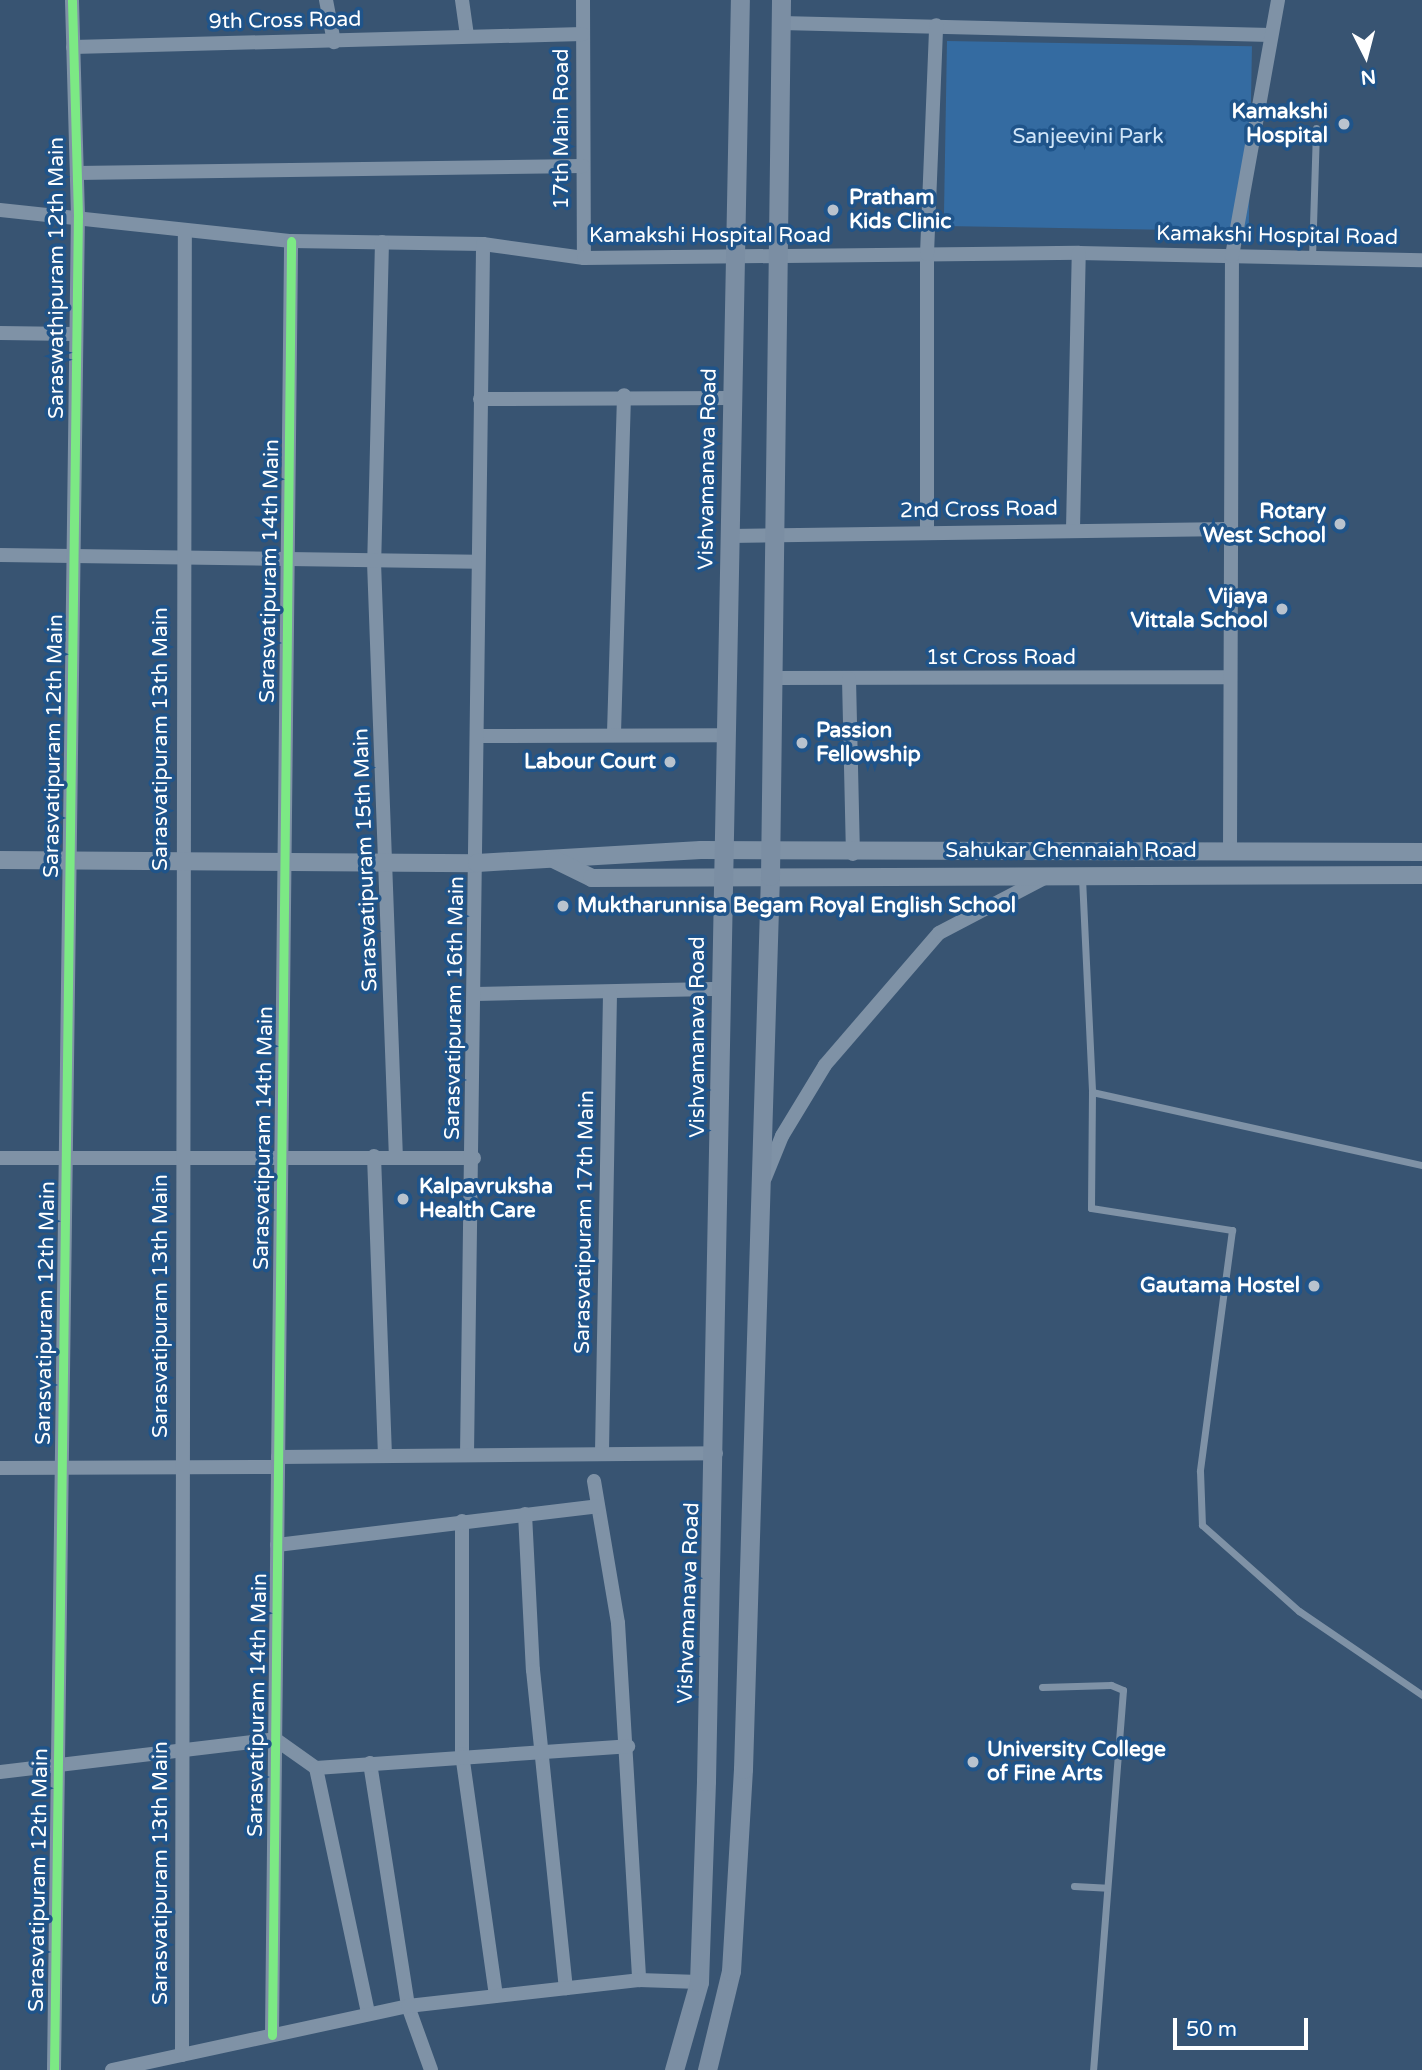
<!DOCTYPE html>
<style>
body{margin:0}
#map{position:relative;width:1422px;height:2070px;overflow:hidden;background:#385472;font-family:"Varela Round",sans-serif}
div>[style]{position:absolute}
.green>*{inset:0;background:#346ba1;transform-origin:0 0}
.service>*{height:7px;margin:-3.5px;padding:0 3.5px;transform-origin:3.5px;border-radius:3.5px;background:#7f92a6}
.minor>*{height:14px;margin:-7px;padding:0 7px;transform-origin:7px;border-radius:7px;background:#7f92a6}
.tertiary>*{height:18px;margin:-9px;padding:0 9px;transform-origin:9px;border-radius:9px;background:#7f92a6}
.secondary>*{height:19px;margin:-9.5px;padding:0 9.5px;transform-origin:9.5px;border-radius:9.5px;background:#7b8ea3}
.cycleway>*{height:9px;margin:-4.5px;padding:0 4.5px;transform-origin:4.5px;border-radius:4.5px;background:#7ce984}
.dots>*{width:19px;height:19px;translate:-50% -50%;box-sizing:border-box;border:4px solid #1f548a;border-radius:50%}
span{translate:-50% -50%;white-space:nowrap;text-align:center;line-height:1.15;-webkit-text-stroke:7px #1f548a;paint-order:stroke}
.street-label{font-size:21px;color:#fff}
.poi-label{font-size:21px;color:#fff;font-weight:700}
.right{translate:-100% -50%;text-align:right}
.left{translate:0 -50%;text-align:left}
.park-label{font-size:21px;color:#d0e5f8}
.north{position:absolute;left:1331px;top:21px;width:70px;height:70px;-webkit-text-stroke:5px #1f548a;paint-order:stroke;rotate:174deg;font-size:19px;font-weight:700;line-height:28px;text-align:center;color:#fff}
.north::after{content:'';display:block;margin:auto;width:24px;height:32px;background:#fff;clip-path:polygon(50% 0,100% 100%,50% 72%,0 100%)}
.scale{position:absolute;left:1173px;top:2018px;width:135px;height:32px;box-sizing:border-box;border:4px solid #fff;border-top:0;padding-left:9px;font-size:21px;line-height:24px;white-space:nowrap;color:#fff;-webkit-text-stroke:5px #1f548a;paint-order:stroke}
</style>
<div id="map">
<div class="green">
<i style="left:947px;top:41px;width:305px;height:185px;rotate:1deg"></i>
</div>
<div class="service">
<i style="left:1312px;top:257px;width:129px;rotate:-88.2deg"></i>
<i style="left:1082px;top:878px;width:214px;rotate:87.3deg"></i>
<i style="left:1092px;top:1092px;width:338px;rotate:12.5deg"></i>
<i style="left:1092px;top:1092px;width:116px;rotate:90.5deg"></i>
<i style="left:1091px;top:1208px;width:143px;rotate:8.9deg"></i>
<i style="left:1232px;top:1230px;width:243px;rotate:97.6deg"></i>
<i style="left:1200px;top:1471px;width:54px;rotate:87.9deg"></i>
<i style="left:1202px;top:1525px;width:130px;rotate:41.6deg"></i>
<i style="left:1299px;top:1611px;width:149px;rotate:34.3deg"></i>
<i style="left:1042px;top:1687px;width:69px;rotate:-1.7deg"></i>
<i style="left:1111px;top:1685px;width:13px;rotate:23deg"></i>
<i style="left:1123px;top:1690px;width:381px;rotate:94.5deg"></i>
<i style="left:1074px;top:1886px;width:33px;rotate:3deg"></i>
</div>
<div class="minor">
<i style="left:326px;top:0;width:43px;rotate:79.2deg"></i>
<i style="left:462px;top:0;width:36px;rotate:82deg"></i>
<i style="left:583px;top:0;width:258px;rotate:89.8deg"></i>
<i style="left:781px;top:23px;width:490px;rotate:1.4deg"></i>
<i style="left:73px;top:47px;width:510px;rotate:-1.46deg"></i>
<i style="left:77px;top:173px;width:506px;rotate:-0.79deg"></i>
<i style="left:0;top:210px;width:293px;rotate:6.1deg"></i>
<i style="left:291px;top:241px;width:192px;rotate:0.9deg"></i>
<i style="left:483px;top:244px;width:102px;rotate:7.9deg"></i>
<i style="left:584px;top:258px;width:495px;rotate:-0.6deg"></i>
<i style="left:1079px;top:253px;width:343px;rotate:1.2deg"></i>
<i style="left:382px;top:242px;width:320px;rotate:91.4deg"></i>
<i style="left:374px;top:562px;width:596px;rotate:87.89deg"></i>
<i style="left:0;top:333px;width:73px;rotate:0.8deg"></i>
<i style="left:480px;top:399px;width:251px;rotate:-0.2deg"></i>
<i style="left:1073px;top:529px;width:276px;rotate:-88.8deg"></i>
<i style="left:927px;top:533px;width:279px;rotate:-90deg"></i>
<i style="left:927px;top:254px;width:229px;rotate:-87.7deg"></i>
<i style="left:729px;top:536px;width:501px;rotate:-0.8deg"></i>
<i style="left:0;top:555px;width:477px;rotate:0.8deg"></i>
<i style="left:773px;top:678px;width:456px;rotate:-0.1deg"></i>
<i style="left:849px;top:679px;width:175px;rotate:88.7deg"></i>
<i style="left:614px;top:733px;width:338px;rotate:-88.3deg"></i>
<i style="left:477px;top:736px;width:247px;rotate:-0.2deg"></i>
<i style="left:1230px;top:853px;width:597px;rotate:-89.81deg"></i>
<i style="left:1232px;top:256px;width:260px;rotate:-79.8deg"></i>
<i style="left:476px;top:994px;width:248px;rotate:-1.2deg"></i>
<i style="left:374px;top:1156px;width:299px;rotate:87.9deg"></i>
<i style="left:0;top:1158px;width:474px"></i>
<i style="left:765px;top:1178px;width:45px;rotate:-68deg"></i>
<i style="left:782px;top:1136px;width:83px;rotate:-58.8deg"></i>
<i style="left:825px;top:1065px;width:174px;rotate:-49.2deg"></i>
<i style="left:939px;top:933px;width:121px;rotate:-27.6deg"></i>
<i style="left:602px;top:1452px;width:459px;rotate:-89deg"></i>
<i style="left:467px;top:1455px;width:1211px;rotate:-89.24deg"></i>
<i style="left:278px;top:1457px;width:438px;rotate:-0.5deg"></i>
<i style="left:0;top:1468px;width:278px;rotate:-0.2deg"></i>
<i style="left:594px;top:1481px;width:144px;rotate:80.4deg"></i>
<i style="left:618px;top:1623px;width:358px;rotate:86.6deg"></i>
<i style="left:525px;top:1514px;width:156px;rotate:87.1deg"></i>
<i style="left:533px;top:1670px;width:320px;rotate:84.1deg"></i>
<i style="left:462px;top:1521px;width:233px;rotate:90deg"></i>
<i style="left:462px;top:1754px;width:244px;rotate:82deg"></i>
<i style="left:277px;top:1545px;width:323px;rotate:-6.9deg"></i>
<i style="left:370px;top:1763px;width:246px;rotate:81.1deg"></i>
<i style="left:408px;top:2006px;width:68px;rotate:70.2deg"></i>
<i style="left:316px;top:1768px;width:313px;rotate:-4deg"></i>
<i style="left:0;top:1772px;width:277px;rotate:-6.8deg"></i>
<i style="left:275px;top:1739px;width:50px;rotate:35.3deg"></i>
<i style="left:316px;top:1768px;width:250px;rotate:78deg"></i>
<i style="left:272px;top:2035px;width:1794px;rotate:-89.39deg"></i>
<i style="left:182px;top:2055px;width:1825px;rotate:-89.91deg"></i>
<i style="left:54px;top:2070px;width:1854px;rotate:-89.26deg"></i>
<i style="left:78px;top:216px;width:216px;rotate:-91.6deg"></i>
<i style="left:112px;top:2070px;width:303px;rotate:-12.2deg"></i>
<i style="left:408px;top:2006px;width:232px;rotate:-6.4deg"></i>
<i style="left:639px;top:1980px;width:60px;rotate:1.9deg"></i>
</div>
<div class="tertiary">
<i style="left:0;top:860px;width:477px;rotate:0.4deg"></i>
<i style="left:477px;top:863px;width:224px;rotate:-3.3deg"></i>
<i style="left:701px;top:850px;width:721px;rotate:0.16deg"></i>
<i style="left:555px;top:860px;width:41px;rotate:25.9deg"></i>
<i style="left:592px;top:878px;width:830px;rotate:-0.21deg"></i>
</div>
<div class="secondary">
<i style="left:674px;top:2070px;width:91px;rotate:-74.1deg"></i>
<i style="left:699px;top:1982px;width:201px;rotate:-88deg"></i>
<i style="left:706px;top:1781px;width:1781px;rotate:-88.91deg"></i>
<i style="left:707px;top:2070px;width:102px;rotate:-76.4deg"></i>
<i style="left:731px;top:1971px;width:202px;rotate:-86.6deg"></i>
<i style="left:743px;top:1769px;width:893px;rotate:-88.27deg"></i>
<i style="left:770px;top:876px;width:876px;rotate:-89.28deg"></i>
</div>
<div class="cycleway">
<i style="left:272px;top:2035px;width:1794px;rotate:-89.39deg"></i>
<i style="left:54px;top:2070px;width:1854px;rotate:-89.26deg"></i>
<i style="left:78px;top:216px;width:216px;rotate:-91.6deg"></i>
</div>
<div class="dots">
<i style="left:1344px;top:124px;background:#b9c3ce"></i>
<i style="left:833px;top:210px;background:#b9c3ce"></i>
<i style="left:1340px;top:524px;background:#b9c3ce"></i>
<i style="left:1282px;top:609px;background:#b9c3ce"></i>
<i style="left:802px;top:743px;background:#b9c3ce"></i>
<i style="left:670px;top:762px;background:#b9c3ce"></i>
<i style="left:563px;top:906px;background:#b9c3ce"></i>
<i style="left:403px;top:1199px;background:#b9c3ce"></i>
<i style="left:1314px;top:1286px;background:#b9c3ce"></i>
<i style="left:973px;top:1762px;background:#b9c3ce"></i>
</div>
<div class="street-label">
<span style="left:285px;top:21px;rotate:-1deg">9th Cross Road</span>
<span style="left:562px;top:129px;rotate:-90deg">17th Main Road</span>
<span style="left:710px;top:236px">Kamakshi Hospital Road</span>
<span style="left:1277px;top:236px;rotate:1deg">Kamakshi Hospital Road</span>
<span style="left:57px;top:278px;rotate:-90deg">Saraswathipuram 12th Main</span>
<span style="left:708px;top:469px;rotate:-89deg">Vishvamanava Road</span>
<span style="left:979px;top:510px;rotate:-1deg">2nd Cross Road</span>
<span style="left:270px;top:571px;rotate:-89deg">Sarasvatipuram 14th Main</span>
<span style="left:1001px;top:658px">1st Cross Road</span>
<span style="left:161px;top:739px;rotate:-90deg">Sarasvatipuram 13th Main</span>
<span style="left:54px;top:746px;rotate:-89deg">Sarasvatipuram 12th Main</span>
<span style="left:1071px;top:851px">Sahukar Chennaiah Road</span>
<span style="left:366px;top:860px;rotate:-92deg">Sarasvatipuram 15th Main</span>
<span style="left:455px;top:1008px;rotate:-89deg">Sarasvatipuram 16th Main</span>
<span style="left:698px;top:1037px;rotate:-90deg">Vishvamanava Road</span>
<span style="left:264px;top:1138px;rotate:-89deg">Sarasvatipuram 14th Main</span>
<span style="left:585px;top:1222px;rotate:-89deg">Sarasvatipuram 17th Main</span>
<span style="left:161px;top:1306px;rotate:-90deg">Sarasvatipuram 13th Main</span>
<span style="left:46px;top:1313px;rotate:-89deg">Sarasvatipuram 12th Main</span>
<span style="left:689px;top:1603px;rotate:-88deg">Vishvamanava Road</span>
<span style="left:258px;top:1705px;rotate:-89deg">Sarasvatipuram 14th Main</span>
<span style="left:161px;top:1873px;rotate:-90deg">Sarasvatipuram 13th Main</span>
<span style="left:39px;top:1880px;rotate:-89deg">Sarasvatipuram 12th Main</span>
</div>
<div class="poi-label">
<span class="right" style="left:1328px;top:124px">Kamakshi<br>Hospital</span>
<span class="left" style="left:849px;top:210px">Pratham<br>Kids Clinic</span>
<span class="right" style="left:1326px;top:524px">Rotary<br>West School</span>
<span class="right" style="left:1268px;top:609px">Vijaya<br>Vittala School</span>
<span class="left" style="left:816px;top:743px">Passion<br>Fellowship</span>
<span class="right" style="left:656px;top:762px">Labour Court</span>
<span class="left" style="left:577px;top:906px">Muktharunnisa Begam Royal English School</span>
<span class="left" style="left:419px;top:1199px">Kalpavruksha<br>Health Care</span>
<span class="right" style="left:1300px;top:1286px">Gautama Hostel</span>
<span class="left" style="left:987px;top:1762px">University College<br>of Fine Arts</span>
</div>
<div class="park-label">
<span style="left:1088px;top:137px">Sanjeevini Park</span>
</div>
<div class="north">N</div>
<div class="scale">50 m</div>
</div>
